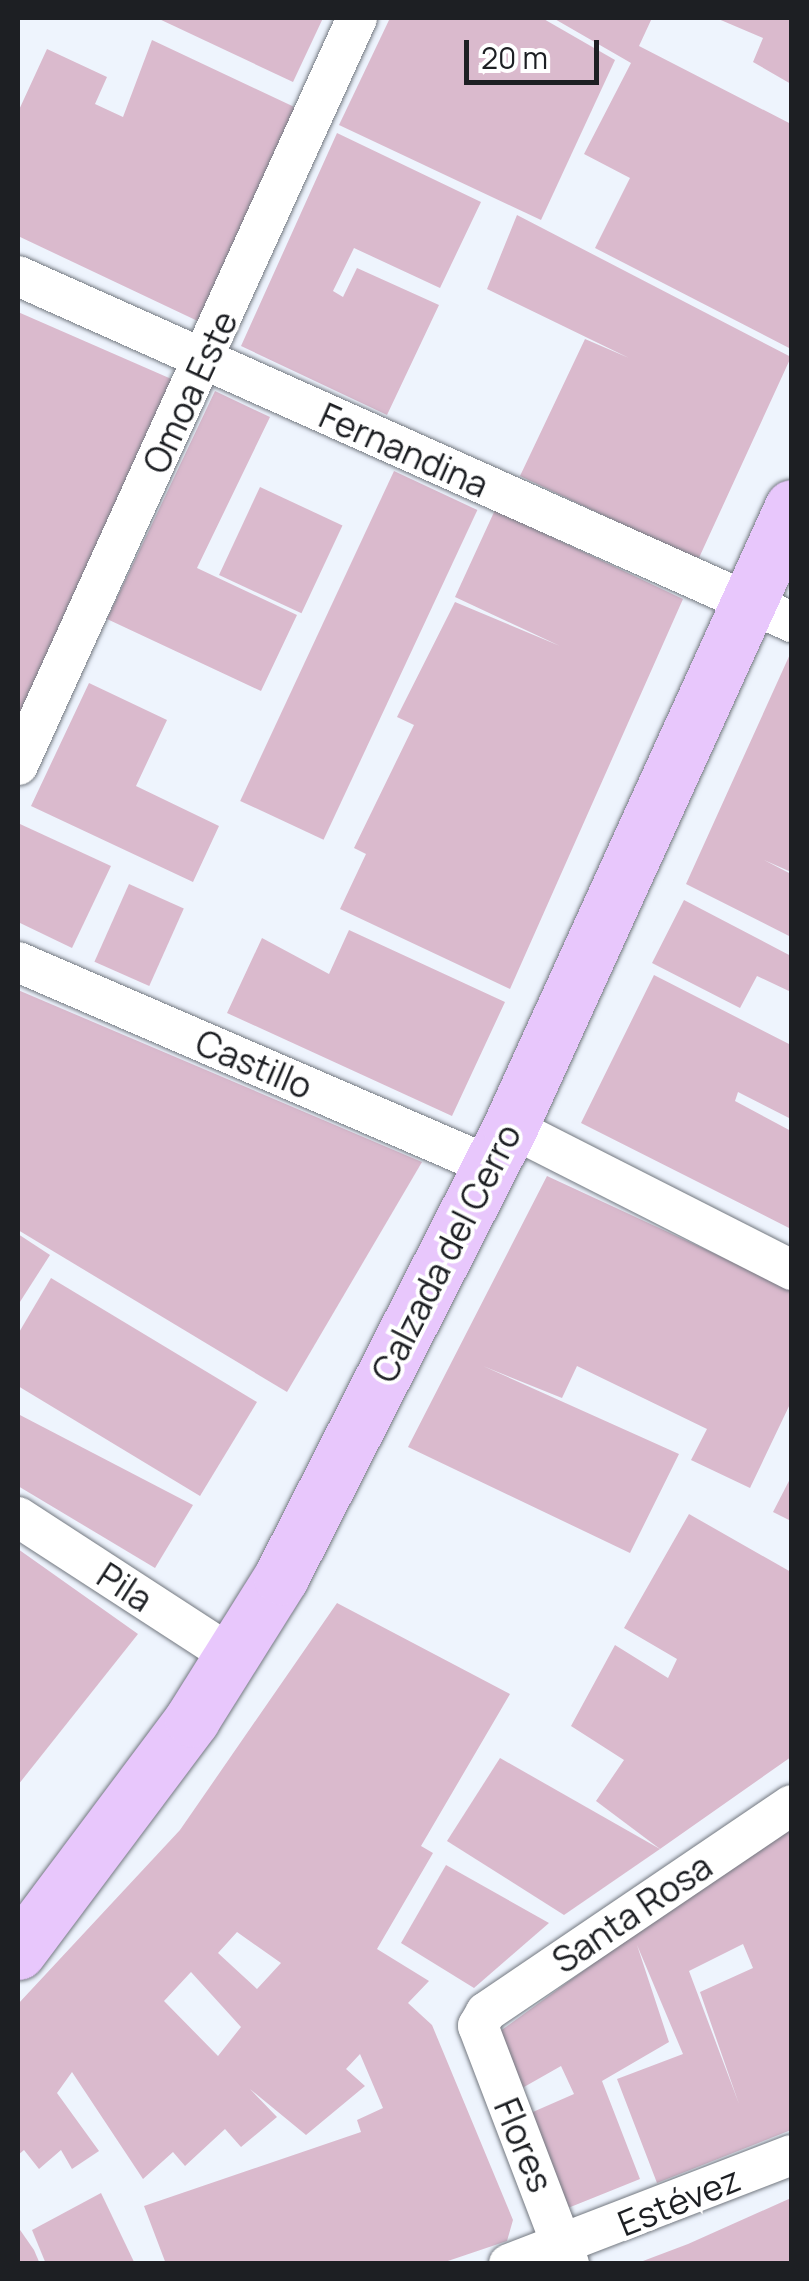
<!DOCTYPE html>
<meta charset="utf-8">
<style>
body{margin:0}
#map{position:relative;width:809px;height:2281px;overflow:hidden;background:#eef4fd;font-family:Manrope,sans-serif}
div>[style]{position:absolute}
.building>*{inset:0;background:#dabacd;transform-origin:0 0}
.roads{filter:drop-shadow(0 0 2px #737880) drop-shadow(0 0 2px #737880)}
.street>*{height:40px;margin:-20px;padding:0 20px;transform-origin:20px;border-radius:20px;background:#fff}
.primary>*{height:55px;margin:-27.5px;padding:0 27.5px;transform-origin:27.5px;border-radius:27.5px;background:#e8c7fc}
span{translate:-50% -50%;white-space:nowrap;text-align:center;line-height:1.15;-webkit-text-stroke:8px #fff;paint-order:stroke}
.street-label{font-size:35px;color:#1d1f23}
.frame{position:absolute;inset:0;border:20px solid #1d1f23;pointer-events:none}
.scale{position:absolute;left:464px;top:40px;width:135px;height:45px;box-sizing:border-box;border:5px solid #1d1f23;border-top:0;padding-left:12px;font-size:30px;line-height:35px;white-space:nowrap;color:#1d1f23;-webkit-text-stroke:8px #fff;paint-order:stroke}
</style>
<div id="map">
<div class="building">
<i style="clip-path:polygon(157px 18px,323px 18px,293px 82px)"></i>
<i style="clip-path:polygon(390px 18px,542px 18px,615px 60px,541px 220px,339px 125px)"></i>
<i style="clip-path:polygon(553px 18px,652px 18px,639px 46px,791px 124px,791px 349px,595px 248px,630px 178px,584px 154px,631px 63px)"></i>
<i style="clip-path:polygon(716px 18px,791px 18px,791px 84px,753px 62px,763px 38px)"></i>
<i style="clip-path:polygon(152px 40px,305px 112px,204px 324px,18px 236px,18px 112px,47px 49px,107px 77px,95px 104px,123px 117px)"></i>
<i style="clip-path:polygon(337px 133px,481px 202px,440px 288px,354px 248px,333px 291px,343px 297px,357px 268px,439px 305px,387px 415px,241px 346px)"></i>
<i style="clip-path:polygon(517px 215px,791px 357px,698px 560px,520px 476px,585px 339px,629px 358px,487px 289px)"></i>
<i style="clip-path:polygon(18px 312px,176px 381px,18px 726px)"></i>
<i style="clip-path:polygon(215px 391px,270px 417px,197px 568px,297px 615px,261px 691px,107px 619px)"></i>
<i style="left:394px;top:471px;width:92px;height:364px;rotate:25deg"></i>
<i style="left:260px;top:487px;width:91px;height:97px;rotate:25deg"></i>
<i style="clip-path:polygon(495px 510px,683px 599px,510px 989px,340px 909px,366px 854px,354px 848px,414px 725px,397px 717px,455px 602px,560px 646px,455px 597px)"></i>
<i style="clip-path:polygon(791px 652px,791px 872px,764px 860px,791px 874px,791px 937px,686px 884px)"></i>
<i style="clip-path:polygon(89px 683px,167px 720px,136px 786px,219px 826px,193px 882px,31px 806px)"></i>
<i style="clip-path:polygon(20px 824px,111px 866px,72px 948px,18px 922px)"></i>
<i style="left:129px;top:884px;width:60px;height:85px;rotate:24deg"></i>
<i style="clip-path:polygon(684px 900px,791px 956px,791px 992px,757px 976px,740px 1008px,652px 963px)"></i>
<i style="clip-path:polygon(349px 930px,505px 1002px,452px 1116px,227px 1013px,262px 938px,329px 974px)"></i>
<i style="clip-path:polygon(654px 975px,791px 1045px,791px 1119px,738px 1092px,735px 1101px,791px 1131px,791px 1229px,581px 1123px)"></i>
<i style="clip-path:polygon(18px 990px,422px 1162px,287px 1392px,18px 1230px)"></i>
<i style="clip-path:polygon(547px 1176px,791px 1289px,791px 1402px,750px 1488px,691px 1460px,707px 1429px,577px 1366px,562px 1398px,483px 1366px,679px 1454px,630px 1553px,408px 1447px)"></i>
<i style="clip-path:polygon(18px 1234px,50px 1255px,18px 1305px)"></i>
<i style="clip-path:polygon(51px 1278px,257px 1402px,200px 1496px,18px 1386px,18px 1334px)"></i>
<i style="clip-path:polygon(18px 1414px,193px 1505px,155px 1568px,18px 1486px)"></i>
<i style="clip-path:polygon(791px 1477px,791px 1521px,773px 1512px)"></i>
<i style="clip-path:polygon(689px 1514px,791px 1572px,791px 1757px,660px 1849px,596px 1801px,624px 1760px,571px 1726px,615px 1645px,668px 1678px,677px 1659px,624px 1628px)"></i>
<i style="clip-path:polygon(18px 1549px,138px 1634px,18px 1785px)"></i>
<i style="clip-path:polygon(evenodd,337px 1603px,510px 1694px,421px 1846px,433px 1853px,377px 1949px,429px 1981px,408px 2003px,432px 2025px,513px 2220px,507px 2241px,439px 2264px,166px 2264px,144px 2206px,361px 2132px,357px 2120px,383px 2108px,360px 2054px,346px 2069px,365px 2086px,306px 2135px,250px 2089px,277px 2117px,241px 2147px,225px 2129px,185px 2166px,173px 2152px,143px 2179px,72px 2072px,57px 2093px,99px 2151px,72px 2169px,61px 2150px,39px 2169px,24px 2150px,18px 2155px,18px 2004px,180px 1830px,337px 1603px,237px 1932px,281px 1963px,257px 1989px,218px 1953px,237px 1932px,337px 1603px,191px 1972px,241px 2027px,218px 2056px,164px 2001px,191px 1972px)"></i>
<i style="clip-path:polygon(500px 1758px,660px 1849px,564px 1915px,447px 1841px)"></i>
<i style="clip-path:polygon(evenodd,791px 1820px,791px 2130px,657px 2183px,617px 2079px,683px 2054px,637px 1945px,669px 2042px,602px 2081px,640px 2179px,568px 2208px,526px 2115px,574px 2094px,561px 2066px,517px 2091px,492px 2037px,791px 1820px,743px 1944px,753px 1968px,700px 1992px,739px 2104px,689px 1971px,743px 1944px)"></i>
<i style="clip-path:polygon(446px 1865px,549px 1923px,474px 1988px,401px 1943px)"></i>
<i style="clip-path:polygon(101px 2193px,135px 2264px,46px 2264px,32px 2230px)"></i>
<i style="clip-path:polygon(791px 2198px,791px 2264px,635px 2264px,688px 2244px)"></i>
<i style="clip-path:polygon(18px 2227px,34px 2250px,40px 2264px,18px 2264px)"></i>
</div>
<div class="roads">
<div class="street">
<i style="left:18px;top:276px;width:848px;rotate:24.09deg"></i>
<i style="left:18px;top:765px;width:820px;rotate:-65.59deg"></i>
<i style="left:18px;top:962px;width:514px;rotate:23.37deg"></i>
<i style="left:510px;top:1127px;width:316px;rotate:26.9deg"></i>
<i style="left:18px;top:1517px;width:255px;rotate:33deg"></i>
<i style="left:509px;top:2264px;width:303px;rotate:-21.1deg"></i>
<i style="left:569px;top:2264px;width:255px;rotate:-110.9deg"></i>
<i style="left:478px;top:2026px;width:16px;rotate:-60deg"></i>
<i style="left:486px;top:2012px;width:369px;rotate:-34.1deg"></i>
</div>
<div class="primary">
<i style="left:18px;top:1952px;width:291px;rotate:-53.2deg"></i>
<i style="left:192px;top:1719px;width:168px;rotate:-57.9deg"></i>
<i style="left:281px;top:1577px;width:505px;rotate:-63.03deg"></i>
<i style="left:510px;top:1127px;width:681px;rotate:-65.54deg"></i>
</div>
</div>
<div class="street-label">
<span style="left:190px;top:392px;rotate:-65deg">Omoa Este</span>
<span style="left:404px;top:450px;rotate:24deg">Fernandina</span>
<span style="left:254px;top:1064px;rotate:23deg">Castillo</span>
<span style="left:446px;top:1253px;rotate:-63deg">Calzada del Cerro</span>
<span style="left:125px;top:1587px;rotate:33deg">Pila</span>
<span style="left:632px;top:1913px;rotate:-34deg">Santa Rosa</span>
<span style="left:524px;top:2145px;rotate:67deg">Flores</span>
<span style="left:679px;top:2201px;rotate:-22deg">Estévez</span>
</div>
<div class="frame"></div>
<div class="scale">20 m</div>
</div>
